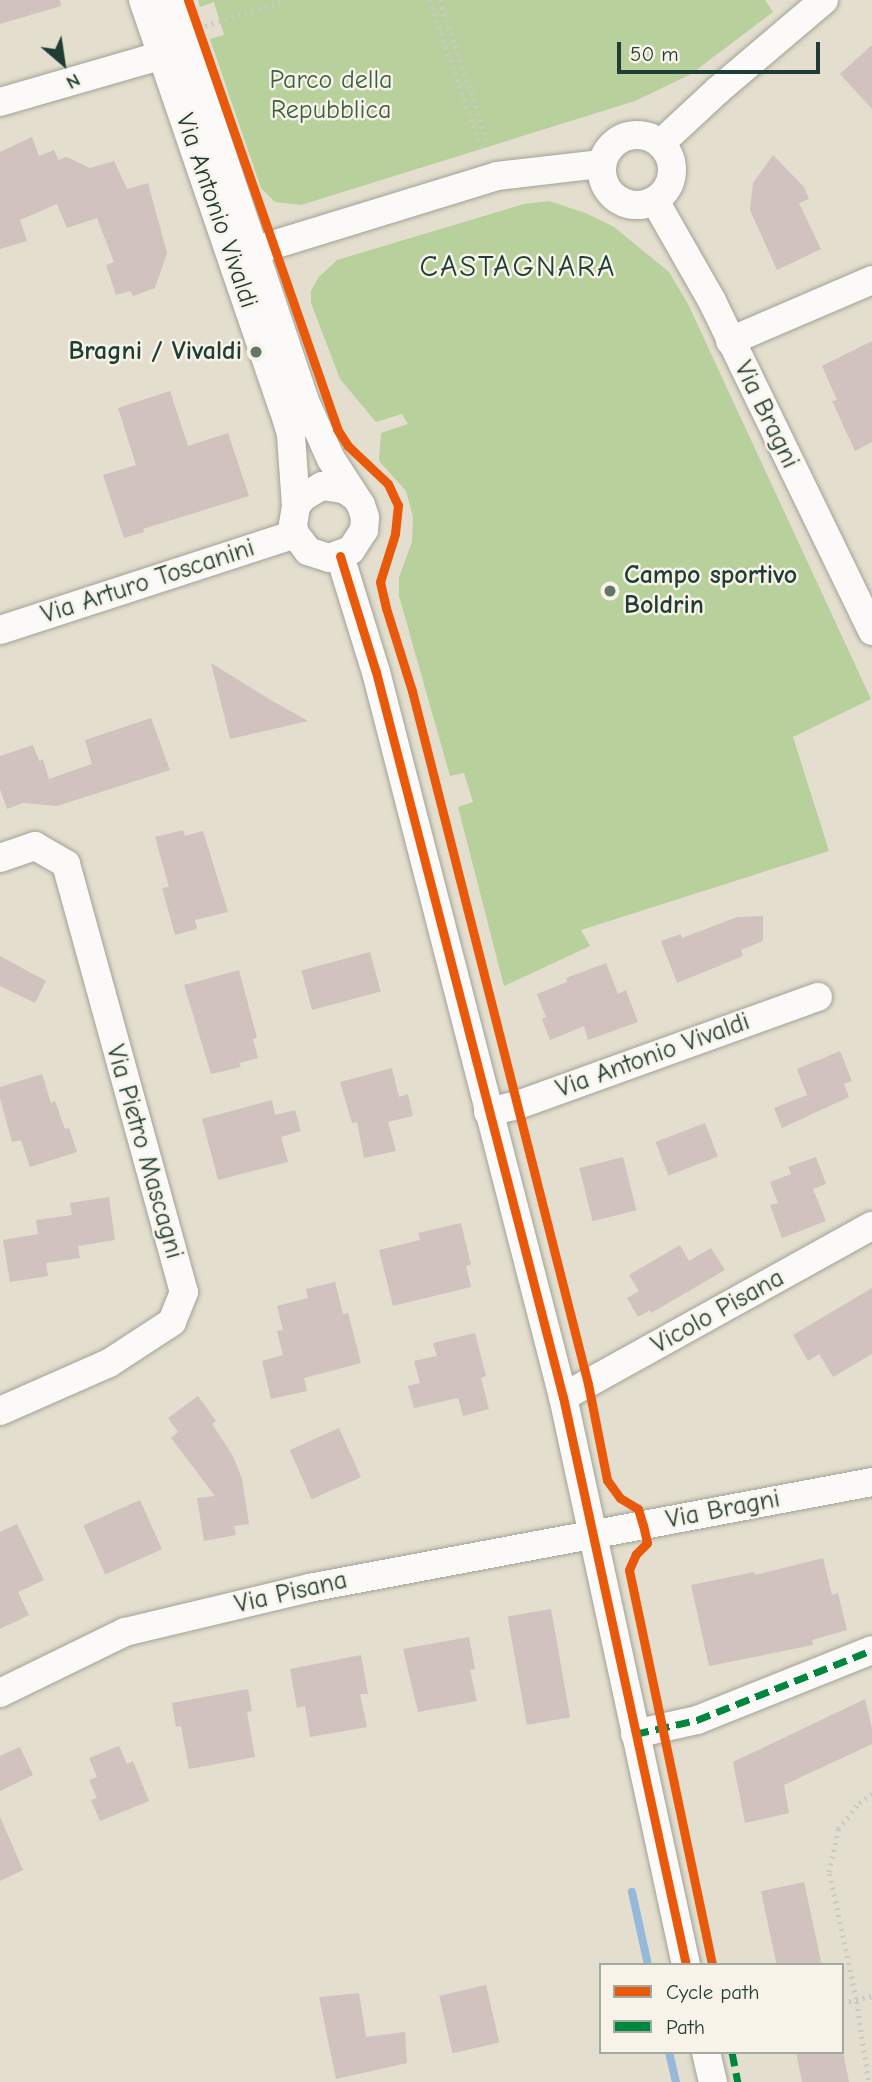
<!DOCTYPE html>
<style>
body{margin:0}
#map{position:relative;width:872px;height:2082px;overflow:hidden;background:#e3decd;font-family:"Comic Neue",sans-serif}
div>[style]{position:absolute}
.green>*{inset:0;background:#b8d09c}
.stream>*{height:8px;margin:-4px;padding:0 4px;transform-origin:4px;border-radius:4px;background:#95b8db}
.building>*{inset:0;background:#d1c2c0;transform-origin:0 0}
.path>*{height:4.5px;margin-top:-2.25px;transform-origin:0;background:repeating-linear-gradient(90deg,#c9cac5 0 2px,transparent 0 7px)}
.roads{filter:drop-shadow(0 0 2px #a2a298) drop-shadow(0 0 2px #a2a298)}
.minor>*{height:28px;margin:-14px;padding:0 14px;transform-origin:14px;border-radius:14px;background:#fbfaf8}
.minor>.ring{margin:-14px;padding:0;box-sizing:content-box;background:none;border:28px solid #fbfaf8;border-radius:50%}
.quiet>*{height:7px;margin-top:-3.5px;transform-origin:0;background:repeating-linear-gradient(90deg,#00873e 0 14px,transparent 0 21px)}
.cycleway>*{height:9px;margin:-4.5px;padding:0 4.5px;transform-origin:4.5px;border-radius:4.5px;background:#e8590c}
.dots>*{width:19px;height:19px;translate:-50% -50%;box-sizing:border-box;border:4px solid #f7f3e8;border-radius:50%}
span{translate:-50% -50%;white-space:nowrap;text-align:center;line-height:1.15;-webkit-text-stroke:5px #f7f3e8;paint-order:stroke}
.park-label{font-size:26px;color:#3c5f44}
.street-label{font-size:26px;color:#1f3d34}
.poi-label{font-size:26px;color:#1f3d34;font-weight:700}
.right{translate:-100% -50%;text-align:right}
.left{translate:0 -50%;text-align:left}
.quarter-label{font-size:30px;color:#1f3d34;letter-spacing:2px}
.legend{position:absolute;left:599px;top:1963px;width:245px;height:91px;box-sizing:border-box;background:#f7f3e8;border:2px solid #a1aaa0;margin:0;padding:9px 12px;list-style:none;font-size:21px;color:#1f3d34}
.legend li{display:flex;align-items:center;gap:14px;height:35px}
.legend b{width:35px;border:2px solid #a1aaa0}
.north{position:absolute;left:28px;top:28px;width:70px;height:70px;-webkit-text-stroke:5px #f7f3e8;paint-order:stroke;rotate:151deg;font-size:19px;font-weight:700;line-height:28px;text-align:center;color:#1f3d34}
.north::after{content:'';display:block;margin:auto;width:24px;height:32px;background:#1f3d34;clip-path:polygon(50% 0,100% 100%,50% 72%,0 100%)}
.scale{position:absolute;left:617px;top:42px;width:203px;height:32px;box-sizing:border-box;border:4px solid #1f3d34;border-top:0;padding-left:9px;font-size:21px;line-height:24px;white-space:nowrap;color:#1f3d34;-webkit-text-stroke:5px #f7f3e8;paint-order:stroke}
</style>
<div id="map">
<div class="green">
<i style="clip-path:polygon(198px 0,765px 0,773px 12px,691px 74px,635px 101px,301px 205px,275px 202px,261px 188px,210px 39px,224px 35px,214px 2px,200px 7px)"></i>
<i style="clip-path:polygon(549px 201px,588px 214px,614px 227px,669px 272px,688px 304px,871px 699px,793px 737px,829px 851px,581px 930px,590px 946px,504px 986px,458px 807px,473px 802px,464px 773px,450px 776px,399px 596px,399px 577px,412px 542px,413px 517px,406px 491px,379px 461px,381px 433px,408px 424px,402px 414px,376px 422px,340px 379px,311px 303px,311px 291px,318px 278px,337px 260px,524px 204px)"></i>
</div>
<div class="stream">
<i style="left:632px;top:1892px;width:75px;rotate:77.6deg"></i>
<i style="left:669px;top:2052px;width:31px;rotate:77deg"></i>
</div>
<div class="building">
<i style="clip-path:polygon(0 0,60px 0,61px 6px,0 24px)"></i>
<i style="clip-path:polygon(872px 45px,872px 109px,840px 74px)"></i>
<i style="clip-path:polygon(32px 137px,39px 156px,54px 150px,58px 160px,67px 157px,90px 168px,114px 161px,127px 189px,148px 183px,167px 253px,155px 288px,133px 296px,130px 291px,116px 295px,106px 265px,114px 262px,97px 218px,67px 228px,57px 204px,20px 220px,27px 241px,0 249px,0 152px)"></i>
<i style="clip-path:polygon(773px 155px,804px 187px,809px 199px,799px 203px,821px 249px,777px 270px,750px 210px,753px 183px)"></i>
<i style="clip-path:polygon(872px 341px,872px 442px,855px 451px,832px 401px,837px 400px,822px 366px)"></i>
<i style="clip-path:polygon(170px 391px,188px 446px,228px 433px,249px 496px,143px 529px,144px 532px,124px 538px,103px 475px,136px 465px,118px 408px)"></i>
<i style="clip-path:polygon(211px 663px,269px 699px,308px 721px,230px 739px)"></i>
<i style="clip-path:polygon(151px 718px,170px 770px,57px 806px,23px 803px,7px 809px,0 789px,0 756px,33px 745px,39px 761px,43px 759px,49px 779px,92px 764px,85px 740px)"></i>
<i style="clip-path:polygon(183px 830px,185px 836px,203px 831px,228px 912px,195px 920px,197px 929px,175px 935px,162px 888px,169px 887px,155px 837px)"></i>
<i style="clip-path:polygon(763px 916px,763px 941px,741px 950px,743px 956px,677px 983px,661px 941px,681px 934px,682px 938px,737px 917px)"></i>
<i style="left:370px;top:952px;width:41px;height:71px;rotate:75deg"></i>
<i style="clip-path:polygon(0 956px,46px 981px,35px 1003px,0 986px)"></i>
<i style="clip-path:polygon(606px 963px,618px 994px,626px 990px,638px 1022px,588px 1040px,584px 1026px,550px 1040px,542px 1019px,546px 1017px,537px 994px,567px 982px,566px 978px)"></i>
<i style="clip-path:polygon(239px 970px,257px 1038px,253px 1039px,258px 1058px,239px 1063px,241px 1067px,211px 1074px,184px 985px)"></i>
<i style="clip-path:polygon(840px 1051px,852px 1081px,844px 1084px,849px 1097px,782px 1128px,774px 1108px,807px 1095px,797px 1069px)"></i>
<i style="clip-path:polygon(392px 1068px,399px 1097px,408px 1094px,413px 1116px,388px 1122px,396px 1151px,364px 1158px,357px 1122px,352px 1123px,340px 1082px)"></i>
<i style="clip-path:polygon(42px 1074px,51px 1103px,55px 1101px,65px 1129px,69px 1128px,77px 1152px,30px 1167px,21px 1140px,12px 1142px,0 1098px,0 1087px)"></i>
<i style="clip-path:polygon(272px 1100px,275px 1115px,295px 1110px,301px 1131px,281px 1137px,288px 1162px,218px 1180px,202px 1119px)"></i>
<i style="left:705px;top:1123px;width:36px;height:53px;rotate:69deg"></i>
<i style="left:623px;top:1157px;width:55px;height:45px;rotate:76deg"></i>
<i style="clip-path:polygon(816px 1157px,826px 1184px,813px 1189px,826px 1221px,782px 1238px,770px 1205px,778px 1203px,770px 1182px,791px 1174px,788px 1167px)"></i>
<i style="clip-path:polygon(109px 1197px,115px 1240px,78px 1246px,80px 1258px,46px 1263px,48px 1276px,10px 1282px,3px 1240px,38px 1234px,36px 1220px,72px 1215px,70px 1203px)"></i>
<i style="clip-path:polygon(461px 1223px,471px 1265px,466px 1266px,471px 1287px,393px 1306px,379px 1250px,420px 1240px,418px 1233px)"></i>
<i style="clip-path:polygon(680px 1245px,689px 1261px,711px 1248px,725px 1270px,651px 1313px,650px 1310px,638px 1317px,627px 1298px,639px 1291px,629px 1275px)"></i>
<i style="clip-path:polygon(335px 1282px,343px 1314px,348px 1313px,361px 1363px,304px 1378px,307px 1391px,271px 1399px,262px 1361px,283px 1355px,277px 1331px,283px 1330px,277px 1306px,308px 1298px,306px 1289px)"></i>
<i style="clip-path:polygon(872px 1288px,872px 1354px,833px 1377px,819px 1354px,808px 1361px,793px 1335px)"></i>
<i style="clip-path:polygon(475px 1333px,486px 1376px,481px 1378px,489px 1409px,463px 1416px,458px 1398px,414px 1408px,408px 1386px,420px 1383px,414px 1361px,437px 1356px,433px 1343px)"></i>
<i style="clip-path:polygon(198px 1396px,216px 1421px,212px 1424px,233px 1456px,242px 1479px,249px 1524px,234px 1526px,236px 1535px,204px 1541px,197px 1498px,215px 1496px,171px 1438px,178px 1432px,168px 1418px)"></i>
<i style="left:339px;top:1428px;width:54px;height:54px;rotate:66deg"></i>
<i style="left:140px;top:1500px;width:54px;height:62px;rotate:66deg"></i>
<i style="clip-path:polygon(17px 1524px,44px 1580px,18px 1592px,29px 1615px,0 1629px,0 1532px)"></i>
<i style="clip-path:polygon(823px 1558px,832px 1595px,838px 1593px,847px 1630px,812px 1640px,813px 1645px,709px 1666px,691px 1585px,754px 1572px,755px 1575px)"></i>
<i style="left:551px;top:1609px;width:110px;height:44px;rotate:80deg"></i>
<i style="clip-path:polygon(469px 1637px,475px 1669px,470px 1670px,477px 1701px,418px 1712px,403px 1649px)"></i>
<i style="clip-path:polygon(361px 1655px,368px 1694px,360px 1694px,367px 1727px,310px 1737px,305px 1706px,297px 1708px,290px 1669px)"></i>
<i style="clip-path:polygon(248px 1689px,252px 1711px,247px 1712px,255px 1757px,189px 1769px,181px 1726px,176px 1727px,172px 1703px)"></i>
<i style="clip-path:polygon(865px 1699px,872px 1728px,872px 1744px,784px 1785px,789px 1813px,745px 1823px,733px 1762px)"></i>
<i style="clip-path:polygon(119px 1746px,127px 1764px,133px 1761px,149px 1801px,100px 1821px,91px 1800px,97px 1798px,89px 1780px,97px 1777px,89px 1758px)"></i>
<i style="clip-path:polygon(20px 1747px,33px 1775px,0 1791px,0 1756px)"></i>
<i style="clip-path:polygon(0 1817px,23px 1870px,0 1881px)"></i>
<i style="left:804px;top:1882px;width:85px;height:44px;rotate:78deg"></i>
<i style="left:486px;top:1985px;width:59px;height:48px;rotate:77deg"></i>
<i style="clip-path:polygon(359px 1993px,366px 2037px,405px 2032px,407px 2063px,336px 2079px,319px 1997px)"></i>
<i style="clip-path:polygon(796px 2052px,843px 2052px,849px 2082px,802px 2082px)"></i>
</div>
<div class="path">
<i style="left:430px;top:0;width:156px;rotate:70.9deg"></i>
<i style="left:440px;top:0;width:153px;rotate:71.3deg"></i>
<i style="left:205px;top:26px;width:84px;rotate:-18deg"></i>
<i style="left:842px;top:2003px;width:31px;rotate:-13deg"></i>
<i style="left:868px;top:2080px;width:82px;rotate:-98.4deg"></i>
<i style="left:856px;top:1999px;width:130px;rotate:-102deg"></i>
<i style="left:829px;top:1872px;width:44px;rotate:-78.2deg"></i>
<i style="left:838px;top:1829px;width:33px;rotate:-51deg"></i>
<i style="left:859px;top:1803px;width:16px;rotate:-35deg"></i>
</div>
<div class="roads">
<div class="minor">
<i style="left:143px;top:0;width:431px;rotate:71.1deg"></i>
<i style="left:283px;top:408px;width:28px;rotate:73deg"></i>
<i style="left:291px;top:435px;width:71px;rotate:86deg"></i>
<i style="left:170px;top:0;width:421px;rotate:71.4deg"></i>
<i style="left:304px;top:399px;width:66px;rotate:65.8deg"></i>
<i style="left:331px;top:459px;width:55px;rotate:56.9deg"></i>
<i style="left:361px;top:505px;width:13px;rotate:72deg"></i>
<i style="left:365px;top:517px;width:13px;rotate:94deg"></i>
<i style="left:364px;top:530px;width:24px;rotate:123deg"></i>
<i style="left:351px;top:550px;width:23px;rotate:160deg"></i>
<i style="left:329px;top:558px;width:22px;rotate:-162deg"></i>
<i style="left:308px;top:551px;width:21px;rotate:-127deg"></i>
<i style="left:295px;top:534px;width:9px;rotate:-103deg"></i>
<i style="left:293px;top:525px;width:19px;rotate:-81deg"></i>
<i style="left:296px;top:506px;width:11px;rotate:-52deg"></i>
<i style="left:303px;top:497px;width:22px;rotate:-30deg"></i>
<i style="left:322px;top:486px;width:22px;rotate:8deg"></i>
<i style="left:344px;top:489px;width:12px;rotate:35deg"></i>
<i style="left:0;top:102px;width:187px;rotate:-16.1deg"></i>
<i class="ring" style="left:602px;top:135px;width:42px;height:42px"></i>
<i style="left:661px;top:143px;width:78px;rotate:-42.9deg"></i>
<i style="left:718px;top:90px;width:139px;rotate:-40.3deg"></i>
<i style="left:655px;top:201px;width:115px;rotate:60.3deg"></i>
<i style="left:712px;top:301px;width:367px;rotate:64.1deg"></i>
<i style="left:237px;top:256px;width:272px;rotate:-17.1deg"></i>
<i style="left:497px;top:176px;width:105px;rotate:-6.6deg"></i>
<i style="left:730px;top:341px;width:155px;rotate:-23.2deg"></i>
<i style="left:340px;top:556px;width:121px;rotate:72.8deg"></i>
<i style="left:376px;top:672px;width:749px;rotate:75.54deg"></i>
<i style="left:563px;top:1397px;width:581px;rotate:77.78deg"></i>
<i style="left:0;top:630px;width:310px;rotate:-18deg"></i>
<i style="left:0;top:858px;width:37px;rotate:-19deg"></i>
<i style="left:35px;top:846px;width:36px;rotate:30deg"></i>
<i style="left:66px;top:864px;width:444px;rotate:74.6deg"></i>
<i style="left:184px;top:1292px;width:32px;rotate:112deg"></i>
<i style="left:172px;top:1322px;width:75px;rotate:146.9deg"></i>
<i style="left:109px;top:1363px;width:119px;rotate:156.2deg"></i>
<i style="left:488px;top:1112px;width:28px;rotate:-13deg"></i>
<i style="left:515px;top:1106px;width:322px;rotate:-19.8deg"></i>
<i style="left:563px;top:1397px;width:353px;rotate:-29deg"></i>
<i style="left:0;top:1693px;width:139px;rotate:-26deg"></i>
<i style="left:125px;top:1632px;width:189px;rotate:-13.4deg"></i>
<i style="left:309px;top:1588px;width:573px;rotate:-10.66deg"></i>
<i style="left:635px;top:1734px;width:64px;rotate:-12.7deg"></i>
<i style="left:697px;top:1720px;width:188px;rotate:-21.8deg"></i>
<i style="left:706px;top:2052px;width:31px;rotate:77deg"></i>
</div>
</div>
<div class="quiet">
<i style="left:635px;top:1734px;width:64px;rotate:-12.7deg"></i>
<i style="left:697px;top:1720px;width:188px;rotate:-21.8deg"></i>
<i style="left:732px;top:2052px;width:31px;rotate:79deg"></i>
</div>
<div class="cycleway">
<i style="left:188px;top:0;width:454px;rotate:70.8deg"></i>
<i style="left:337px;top:429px;width:20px;rotate:57deg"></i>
<i style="left:348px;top:446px;width:55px;rotate:43.5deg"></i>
<i style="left:388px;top:484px;width:23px;rotate:65deg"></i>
<i style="left:398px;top:505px;width:29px;rotate:96deg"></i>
<i style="left:395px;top:534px;width:50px;rotate:107.4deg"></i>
<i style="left:380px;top:582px;width:27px;rotate:77deg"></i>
<i style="left:386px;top:608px;width:87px;rotate:72.6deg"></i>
<i style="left:412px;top:691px;width:715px;rotate:75.75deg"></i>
<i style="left:588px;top:1384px;width:98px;rotate:78.8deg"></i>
<i style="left:607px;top:1480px;width:22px;rotate:54deg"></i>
<i style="left:620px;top:1498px;width:21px;rotate:31deg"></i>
<i style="left:638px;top:1509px;width:17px;rotate:73deg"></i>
<i style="left:643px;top:1525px;width:18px;rotate:77deg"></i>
<i style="left:647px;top:1543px;width:16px;rotate:135deg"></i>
<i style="left:636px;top:1554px;width:17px;rotate:114deg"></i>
<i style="left:629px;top:1570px;width:404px;rotate:78.1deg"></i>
<i style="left:340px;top:556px;width:121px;rotate:72.8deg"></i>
<i style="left:376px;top:672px;width:749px;rotate:75.54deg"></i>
<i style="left:563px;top:1397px;width:581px;rotate:77.78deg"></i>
</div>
<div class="dots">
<i style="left:256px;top:352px;background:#64756a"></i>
<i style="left:610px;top:591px;background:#64756a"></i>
</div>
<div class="park-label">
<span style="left:331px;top:96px">Parco della<br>Repubblica</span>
</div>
<div class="street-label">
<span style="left:216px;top:211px;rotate:71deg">Via Antonio Vivaldi</span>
<span style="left:766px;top:415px;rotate:64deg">Via Bragni</span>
<span style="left:148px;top:582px;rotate:-18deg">Via Arturo Toscanini</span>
<span style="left:653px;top:1056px;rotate:-20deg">Via Antonio Vivaldi</span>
<span style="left:144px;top:1152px;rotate:74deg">Via Pietro Mascagni</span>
<span style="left:718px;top:1312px;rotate:-29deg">Vicolo Pisana</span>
<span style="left:723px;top:1510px;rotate:-11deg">Via Bragni</span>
<span style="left:291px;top:1593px;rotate:-13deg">Via Pisana</span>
</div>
<div class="poi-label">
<span class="right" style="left:242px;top:352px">Bragni / Vivaldi</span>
<span class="left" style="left:624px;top:591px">Campo sportivo<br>Boldrin</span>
</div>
<div class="quarter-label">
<span style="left:518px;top:267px">CASTAGNARA</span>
</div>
<ul class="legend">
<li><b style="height:9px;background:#e8590c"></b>Cycle path</li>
<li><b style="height:9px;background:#00873e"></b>Path</li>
</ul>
<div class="north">N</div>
<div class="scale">50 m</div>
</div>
